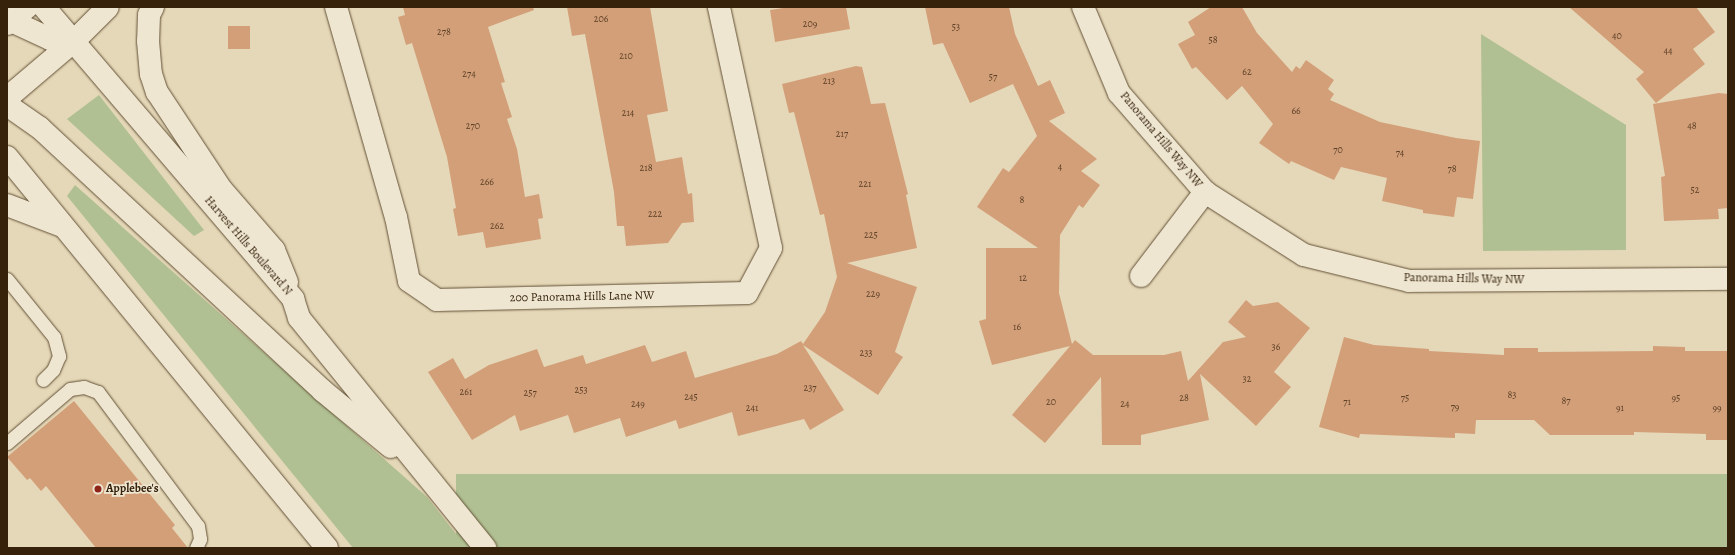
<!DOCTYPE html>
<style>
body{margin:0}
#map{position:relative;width:1735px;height:555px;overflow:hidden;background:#e5d8b8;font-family:Alegreya,serif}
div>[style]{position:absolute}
.green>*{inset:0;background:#b0c092;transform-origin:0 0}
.building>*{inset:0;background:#d39f79;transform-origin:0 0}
.roads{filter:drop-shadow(0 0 1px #625036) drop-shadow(0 0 1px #625036)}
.service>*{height:13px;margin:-6.5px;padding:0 6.5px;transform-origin:6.5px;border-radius:6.5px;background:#eee6d1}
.minor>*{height:22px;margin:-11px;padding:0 11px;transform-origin:11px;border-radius:11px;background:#eee6d1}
.tertiary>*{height:22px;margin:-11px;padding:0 11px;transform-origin:11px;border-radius:11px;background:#eee6d1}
.secondary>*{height:22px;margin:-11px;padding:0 11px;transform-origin:11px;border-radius:11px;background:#eee6d1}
.dots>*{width:11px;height:11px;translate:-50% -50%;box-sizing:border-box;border:2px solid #eee6d1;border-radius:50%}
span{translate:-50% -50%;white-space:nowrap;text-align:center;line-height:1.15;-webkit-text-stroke:3.5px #eee6d1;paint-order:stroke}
.number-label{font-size:10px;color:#5d4126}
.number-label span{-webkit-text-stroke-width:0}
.street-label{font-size:12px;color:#36220b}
.poi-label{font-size:12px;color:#36220b;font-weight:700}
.left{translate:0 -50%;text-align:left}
.frame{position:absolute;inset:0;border:8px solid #36220b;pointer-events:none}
</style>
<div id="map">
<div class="green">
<i style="clip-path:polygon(1481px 34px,1626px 125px,1626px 250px,1483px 251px)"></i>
<i style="clip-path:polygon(99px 95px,204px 230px,194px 236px,67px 119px)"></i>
<i style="clip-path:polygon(75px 185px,427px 497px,467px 548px,353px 548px,67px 196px)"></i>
<i style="left:1728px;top:474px;width:74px;height:1272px;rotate:90deg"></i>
</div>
<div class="building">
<i style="clip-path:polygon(403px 7px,533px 7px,534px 10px,488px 27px,505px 82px,501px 83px,512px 117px,507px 119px,517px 149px,525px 197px,539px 194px,543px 218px,538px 219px,541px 239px,486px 248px,483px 232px,458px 236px,453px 209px,456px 208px,447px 157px,412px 43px,406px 45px,398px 17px,405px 15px)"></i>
<i style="clip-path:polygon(567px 7px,650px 7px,668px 111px,647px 115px,656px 162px,682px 157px,688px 194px,692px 193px,694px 222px,682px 223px,668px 243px,626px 246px,624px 226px,617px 226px,614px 192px,585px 34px,572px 36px)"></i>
<i style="clip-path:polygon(790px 7px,846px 7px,850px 29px,775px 42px,770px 10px)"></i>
<i style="clip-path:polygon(925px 7px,1009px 7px,1015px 34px,1038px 86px,1050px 80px,1065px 113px,1049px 121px,1097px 159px,1081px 171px,1100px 185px,1083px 208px,1079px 205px,1060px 235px,1059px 293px,1072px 344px,1075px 340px,1093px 355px,1164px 355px,1181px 351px,1188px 381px,1223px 342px,1246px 337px,1228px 322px,1246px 300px,1253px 306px,1278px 302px,1310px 328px,1274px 372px,1291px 387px,1256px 426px,1200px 374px,1209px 420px,1141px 435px,1141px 445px,1102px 445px,1101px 377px,1045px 443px,1012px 415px,1070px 346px,992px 365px,979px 321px,986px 319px,986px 248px,1038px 248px,977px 207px,1003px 168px,1009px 172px,1037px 136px,1013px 84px,970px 103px,943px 43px,933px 45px)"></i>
<i style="clip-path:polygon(1211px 7px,1242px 7px,1257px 33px,1292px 72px,1296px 66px,1300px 69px,1306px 60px,1334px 80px,1328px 89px,1334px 94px,1330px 100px,1380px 122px,1456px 138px,1480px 141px,1473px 199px,1457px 197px,1454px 217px,1423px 213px,1423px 210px,1382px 201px,1387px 178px,1341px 167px,1334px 180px,1291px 161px,1289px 164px,1259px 143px,1273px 124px,1242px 86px,1227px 100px,1196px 67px,1192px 69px,1178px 44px,1195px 35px,1188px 22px)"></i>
<i style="clip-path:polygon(1569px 7px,1696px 7px,1715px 32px,1693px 49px,1705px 64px,1656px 103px,1636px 79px,1644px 72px)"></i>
<i style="left:228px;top:26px;width:22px;height:23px"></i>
<i style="clip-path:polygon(856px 66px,862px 67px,871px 104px,885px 103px,908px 194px,906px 195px,917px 248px,847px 263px,917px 287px,895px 352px,903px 357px,878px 395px,803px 345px,844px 410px,810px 430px,804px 419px,738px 436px,732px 412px,679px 429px,676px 420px,626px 437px,620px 418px,574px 433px,568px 415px,520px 431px,515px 415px,472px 440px,428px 372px,453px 358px,465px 379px,489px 365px,537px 349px,544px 367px,583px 355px,586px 364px,645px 345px,652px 362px,686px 351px,695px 378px,777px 354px,801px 341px,803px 344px,825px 312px,837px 277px,824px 214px,820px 215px,794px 112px,789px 113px,782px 84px)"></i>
<i style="clip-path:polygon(1719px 93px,1728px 94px,1728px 208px,1718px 209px,1719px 219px,1664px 221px,1661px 177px,1665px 176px,1653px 104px)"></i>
<i style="clip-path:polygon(1344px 337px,1374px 345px,1429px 349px,1429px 351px,1504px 355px,1504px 348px,1538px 348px,1538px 352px,1653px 351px,1653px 346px,1685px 347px,1685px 351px,1728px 351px,1728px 440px,1706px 440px,1706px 434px,1634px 432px,1634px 435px,1550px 435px,1534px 420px,1476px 420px,1475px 434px,1455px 433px,1455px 438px,1360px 434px,1359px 438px,1319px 427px)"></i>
<i style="clip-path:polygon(74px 401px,175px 525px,172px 528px,188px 548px,96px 548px,46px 486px,41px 491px,30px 478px,27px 480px,7px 457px)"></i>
</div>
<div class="roads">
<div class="service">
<i style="left:7px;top:279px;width:75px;rotate:51deg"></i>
<i style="left:54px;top:337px;width:20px;rotate:75deg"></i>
<i style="left:59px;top:356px;width:15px;rotate:113deg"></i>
<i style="left:53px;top:370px;width:14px;rotate:135deg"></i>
<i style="left:7px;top:443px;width:83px;rotate:-40.6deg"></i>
<i style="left:70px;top:389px;width:14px;rotate:-8deg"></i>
<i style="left:84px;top:387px;width:15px;rotate:20deg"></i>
<i style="left:98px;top:392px;width:167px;rotate:53.3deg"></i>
<i style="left:198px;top:526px;width:13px;rotate:81deg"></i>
<i style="left:200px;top:539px;width:10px;rotate:114deg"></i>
</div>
<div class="minor">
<i style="left:336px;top:7px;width:218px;rotate:74.1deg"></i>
<i style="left:396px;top:217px;width:65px;rotate:78.5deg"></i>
<i style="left:409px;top:281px;width:34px;rotate:34deg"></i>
<i style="left:437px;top:300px;width:310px;rotate:-1.3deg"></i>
<i style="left:747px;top:293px;width:51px;rotate:-61.9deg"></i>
<i style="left:771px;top:248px;width:247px;rotate:-102.2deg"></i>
<i style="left:1141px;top:276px;width:106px;rotate:-52.7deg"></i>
</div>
<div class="tertiary">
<i style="left:1083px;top:7px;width:93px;rotate:67.3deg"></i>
<i style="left:1119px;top:93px;width:131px;rotate:49deg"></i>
<i style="left:1205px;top:192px;width:117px;rotate:32.5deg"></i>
<i style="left:1304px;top:255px;width:108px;rotate:13.9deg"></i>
<i style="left:1409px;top:281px;width:319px;rotate:-0.4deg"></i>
</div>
<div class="secondary">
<i style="left:44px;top:7px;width:384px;rotate:49.5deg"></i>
<i style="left:293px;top:299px;width:20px;rotate:72deg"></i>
<i style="left:299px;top:318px;width:296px;rotate:51deg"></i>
<i style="left:153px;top:7px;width:9px;rotate:117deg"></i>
<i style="left:149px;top:15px;width:26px;rotate:92deg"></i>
<i style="left:148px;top:41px;width:33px;rotate:85deg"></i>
<i style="left:151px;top:74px;width:19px;rotate:72deg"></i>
<i style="left:157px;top:92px;width:116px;rotate:56.6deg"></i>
<i style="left:221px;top:189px;width:81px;rotate:49deg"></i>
<i style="left:274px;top:250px;width:35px;rotate:68deg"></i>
<i style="left:7px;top:19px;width:47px;rotate:24.9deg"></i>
<i style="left:50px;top:39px;width:23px;rotate:7deg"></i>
<i style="left:7px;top:24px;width:26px;rotate:-40deg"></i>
<i style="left:7px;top:98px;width:87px;rotate:-40.3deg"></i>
<i style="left:73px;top:42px;width:49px;rotate:-45deg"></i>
<i style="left:7px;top:105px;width:40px;rotate:34.9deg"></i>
<i style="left:40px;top:128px;width:386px;rotate:42.9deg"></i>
<i style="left:323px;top:391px;width:88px;rotate:39.5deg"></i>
<i style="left:7px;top:157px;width:505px;rotate:50.7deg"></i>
<i style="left:7px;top:205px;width:59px;rotate:20.9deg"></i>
</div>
</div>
<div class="dots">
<i style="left:98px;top:489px;background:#8f2418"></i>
</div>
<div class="number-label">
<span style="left:601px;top:19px">206</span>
<span style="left:810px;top:24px">209</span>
<span style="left:956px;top:27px">53</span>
<span style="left:444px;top:32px">278</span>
<span style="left:1617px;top:36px">40</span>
<span style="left:1213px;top:40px">58</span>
<span style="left:1668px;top:51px">44</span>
<span style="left:626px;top:56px">210</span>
<span style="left:1247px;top:72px">62</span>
<span style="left:469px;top:74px">274</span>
<span style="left:993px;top:77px">57</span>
<span style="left:829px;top:81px">213</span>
<span style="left:1296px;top:111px">66</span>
<span style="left:628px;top:113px">214</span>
<span style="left:473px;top:126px">270</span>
<span style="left:1692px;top:126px">48</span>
<span style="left:842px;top:134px">217</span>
<span style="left:1338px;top:150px">70</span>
<span style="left:1400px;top:153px">74</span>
<span style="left:1060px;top:167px">4</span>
<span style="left:646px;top:168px">218</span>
<span style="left:1452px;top:169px">78</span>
<span style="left:487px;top:182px">266</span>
<span style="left:865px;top:184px">221</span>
<span style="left:1695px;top:190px">52</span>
<span style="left:1022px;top:200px">8</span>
<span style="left:655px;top:214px">222</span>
<span style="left:497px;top:226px">262</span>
<span style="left:871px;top:235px">225</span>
<span style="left:1023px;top:278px">12</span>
<span style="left:873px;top:294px">229</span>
<span style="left:1017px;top:327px">16</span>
<span style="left:1276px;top:347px">36</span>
<span style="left:866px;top:353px">233</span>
<span style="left:1247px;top:379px">32</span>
<span style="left:810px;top:388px">237</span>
<span style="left:581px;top:390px">253</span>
<span style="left:466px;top:392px">261</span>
<span style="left:530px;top:393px">257</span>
<span style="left:1512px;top:395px">83</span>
<span style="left:691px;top:397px">245</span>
<span style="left:1184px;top:398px">28</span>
<span style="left:1405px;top:398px">75</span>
<span style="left:1676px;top:398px">95</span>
<span style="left:1566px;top:401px">87</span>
<span style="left:1051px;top:402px">20</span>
<span style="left:1347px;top:402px">71</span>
<span style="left:638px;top:404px">249</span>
<span style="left:1125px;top:404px">24</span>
<span style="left:1455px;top:407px">79</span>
<span style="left:752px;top:408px">241</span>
<span style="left:1620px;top:408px">91</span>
<span style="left:1717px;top:408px">99</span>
</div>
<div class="street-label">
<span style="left:1161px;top:140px;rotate:50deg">Panorama Hills Way NW</span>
<span style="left:248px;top:246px;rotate:49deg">Harvest Hills Boulevard N</span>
<span style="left:1464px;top:279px;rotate:1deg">Panorama Hills Way NW</span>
<span style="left:582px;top:297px;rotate:-1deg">200 Panorama Hills Lane NW</span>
</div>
<div class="poi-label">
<span class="left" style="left:106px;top:489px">Applebee's</span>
</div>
<div class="frame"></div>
</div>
